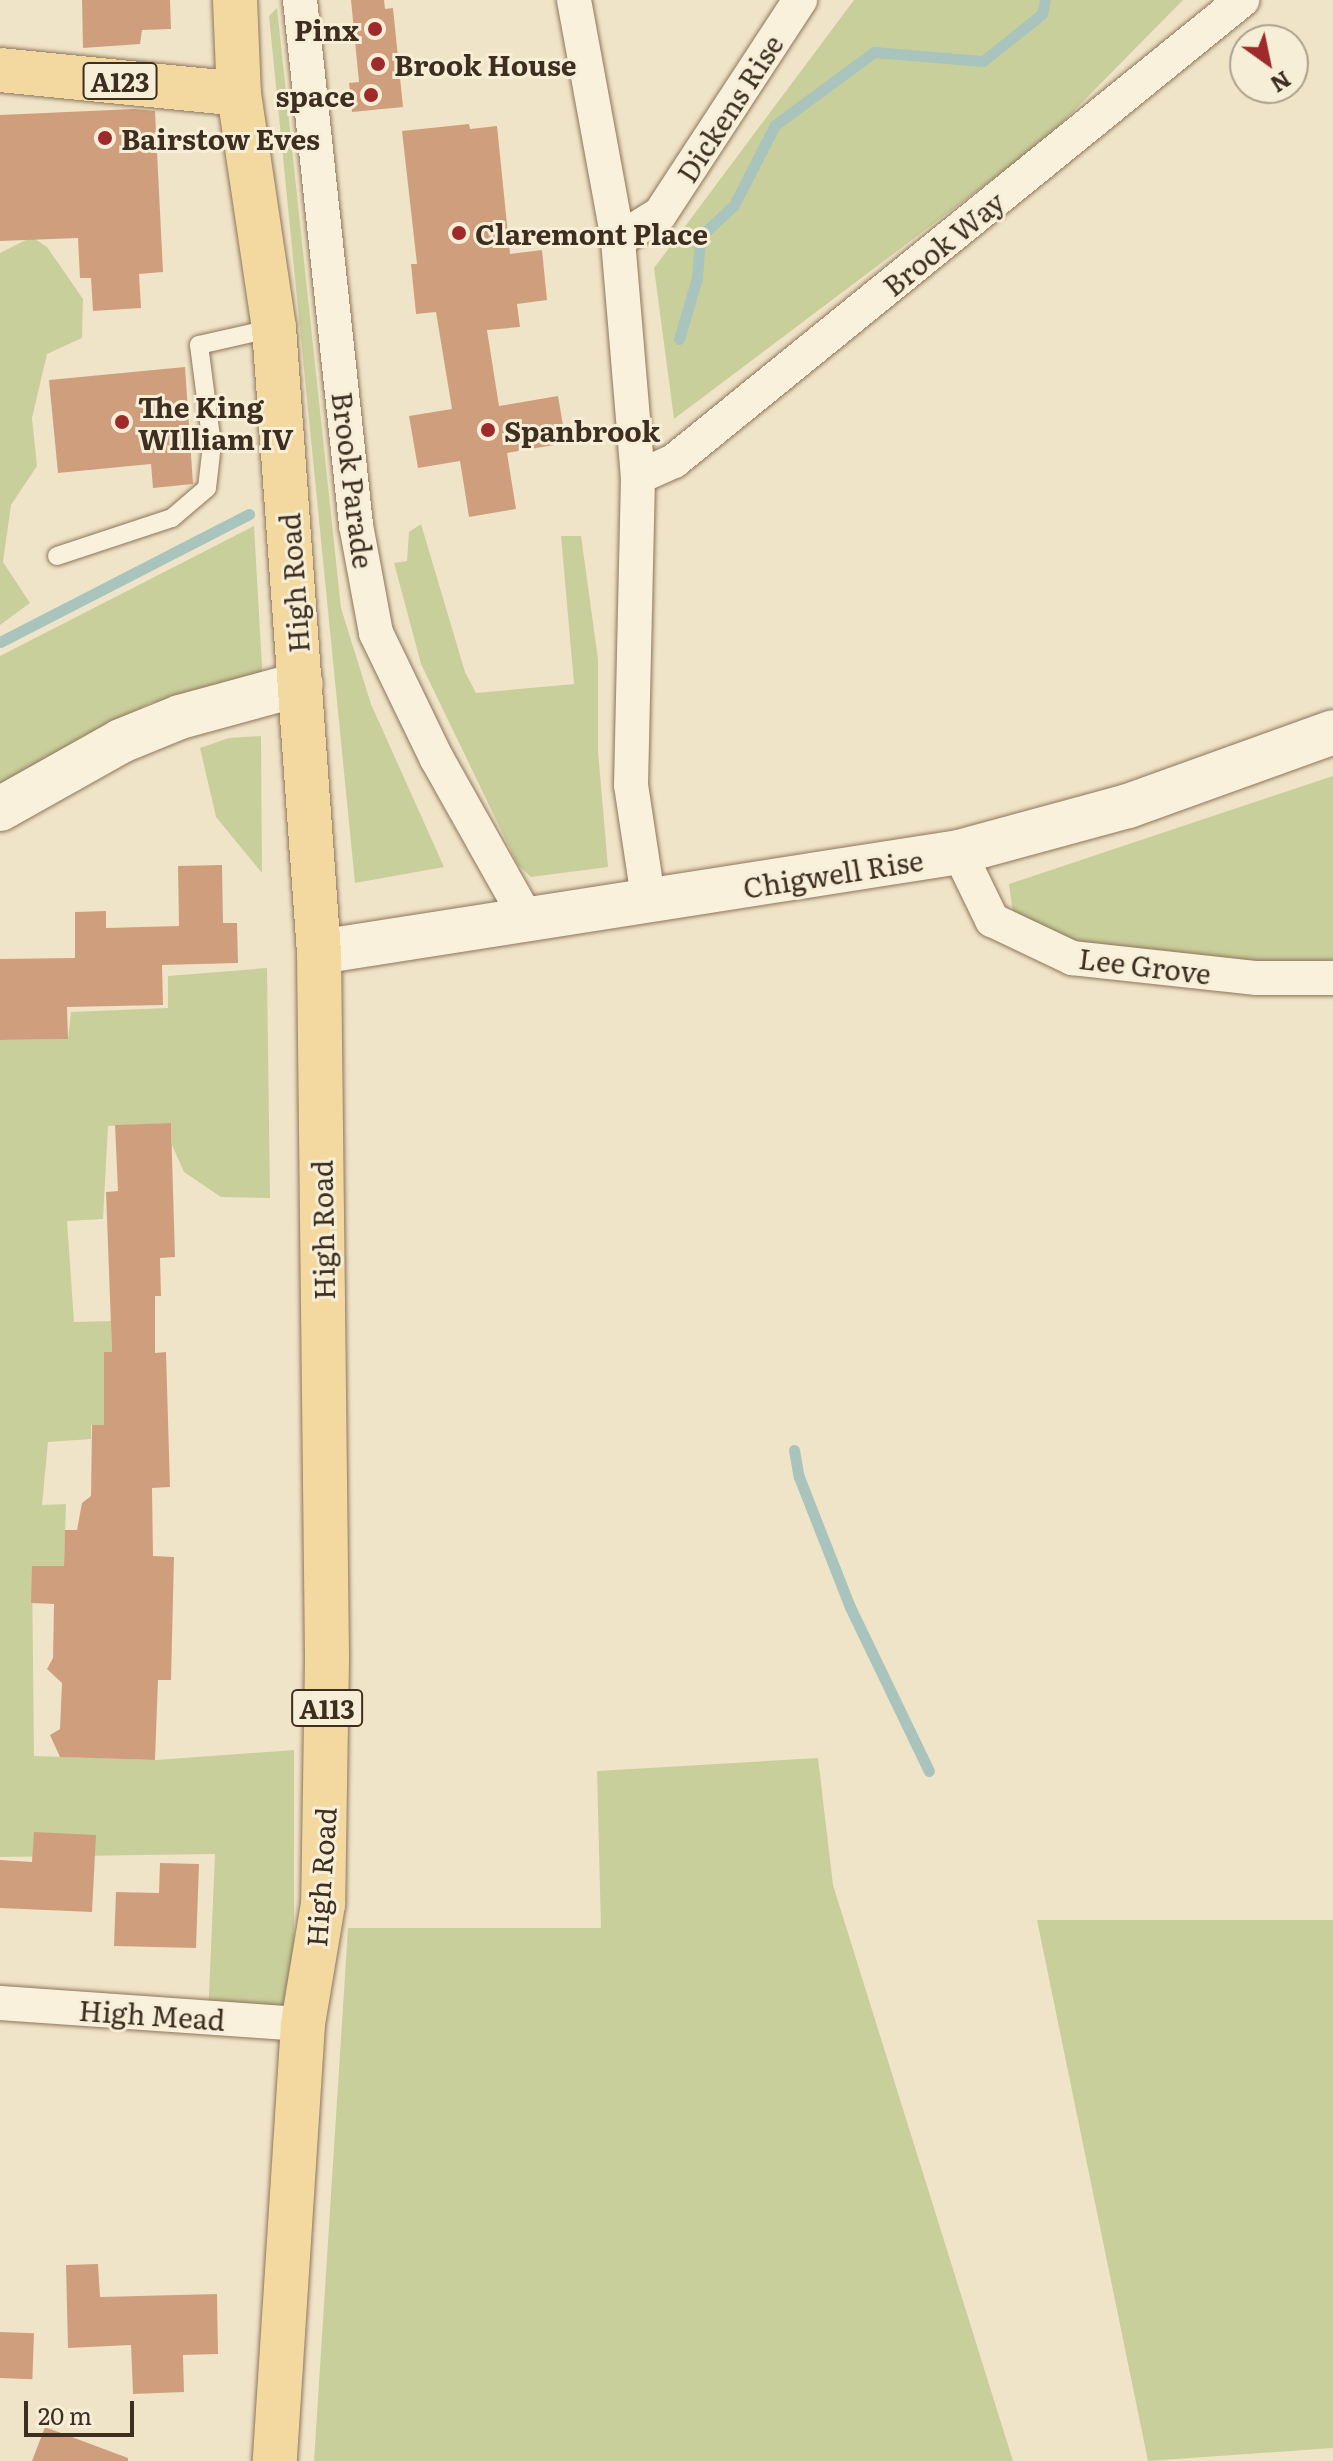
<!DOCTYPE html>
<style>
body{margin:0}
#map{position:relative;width:1333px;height:2461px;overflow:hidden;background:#f0e4c8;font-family:Literata,serif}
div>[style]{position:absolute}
.green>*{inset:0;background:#c9cf9b}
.stream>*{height:11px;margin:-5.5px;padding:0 5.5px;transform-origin:5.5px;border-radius:5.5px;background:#a9c4bc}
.building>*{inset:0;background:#cf9f7d;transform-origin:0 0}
.roads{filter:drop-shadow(0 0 2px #8d765c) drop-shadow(0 0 2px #8d765c)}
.lane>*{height:18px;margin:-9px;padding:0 9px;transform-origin:9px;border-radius:9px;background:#faf1dc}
.street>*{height:34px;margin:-17px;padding:0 17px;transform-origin:17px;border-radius:17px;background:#faf1dc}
.secondary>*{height:44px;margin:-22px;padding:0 22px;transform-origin:22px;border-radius:22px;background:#faf1dc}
.primary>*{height:44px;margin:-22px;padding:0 22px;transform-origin:22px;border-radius:22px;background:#f3d9a0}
.dots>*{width:22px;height:22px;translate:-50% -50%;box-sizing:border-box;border:4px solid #f7eed8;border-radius:50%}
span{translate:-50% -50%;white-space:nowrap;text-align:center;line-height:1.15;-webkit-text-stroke:6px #f7eed8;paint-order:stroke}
.shield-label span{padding:2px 6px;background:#f7eed8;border:2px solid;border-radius:6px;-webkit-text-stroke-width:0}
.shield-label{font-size:26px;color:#3d2e20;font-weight:700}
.poi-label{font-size:28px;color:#3d2e20;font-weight:700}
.right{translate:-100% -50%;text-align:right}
.left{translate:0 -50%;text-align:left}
.street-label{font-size:28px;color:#3d2e20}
.north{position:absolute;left:1229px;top:24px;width:80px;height:80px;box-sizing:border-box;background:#f7eed8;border:2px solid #ada18e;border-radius:50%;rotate:147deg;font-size:22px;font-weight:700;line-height:32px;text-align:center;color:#3d2e20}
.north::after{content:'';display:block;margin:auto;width:28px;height:36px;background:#9e2a2b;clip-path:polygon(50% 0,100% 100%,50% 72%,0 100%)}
.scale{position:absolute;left:24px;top:2401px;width:110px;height:36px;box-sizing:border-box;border:4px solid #3d2e20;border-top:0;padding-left:10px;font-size:24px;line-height:28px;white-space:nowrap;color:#3d2e20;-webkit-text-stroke:6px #f7eed8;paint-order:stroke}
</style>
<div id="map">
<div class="green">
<i style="clip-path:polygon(854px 0,1183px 0,1046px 139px,674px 419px,654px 268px)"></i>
<i style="clip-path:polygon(277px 8px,341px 608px,371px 704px,444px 867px,355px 883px,269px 16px)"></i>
<i style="clip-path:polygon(32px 237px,47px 247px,83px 299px,82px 338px,47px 354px,32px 418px,37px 466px,11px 505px,3px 562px,30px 603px,0 625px,0 253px)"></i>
<i style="clip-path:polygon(421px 524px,465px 672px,476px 693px,574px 684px,561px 536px,581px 536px,598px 659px,598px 751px,608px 867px,531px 877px,518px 865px,421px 664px,394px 563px,407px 561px,409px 532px)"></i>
<i style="clip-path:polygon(254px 526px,263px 684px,150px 703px,0 788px,0 656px)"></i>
<i style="clip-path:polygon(261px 736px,262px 873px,216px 817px,200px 748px,229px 738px)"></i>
<i style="clip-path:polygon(1333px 776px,1333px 960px,1267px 964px,1079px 947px,1013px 914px,1009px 884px)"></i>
<i style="clip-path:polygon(267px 968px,270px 1198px,221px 1197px,184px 1172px,172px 1145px,171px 1123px,108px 1126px,103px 1219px,67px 1221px,74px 1322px,111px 1321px,112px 1352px,104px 1353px,104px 1403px,114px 1425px,91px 1425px,91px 1439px,48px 1442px,42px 1505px,66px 1504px,64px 1566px,32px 1566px,34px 1756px,156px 1760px,294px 1750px,294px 2024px,208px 2018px,215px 1854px,0 1857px,0 1040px,68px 1039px,71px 1012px,168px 1008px,168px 976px)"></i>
<i style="clip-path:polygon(818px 1758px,833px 1885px,1013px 2461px,314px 2461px,348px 1928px,601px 1928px,597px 1771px)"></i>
<i style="clip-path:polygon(1037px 1920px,1333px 1920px,1333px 2448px,1148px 2461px)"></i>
</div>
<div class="stream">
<i style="left:679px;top:339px;width:64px;rotate:-73.6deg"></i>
<i style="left:697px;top:278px;width:41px;rotate:-85.8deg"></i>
<i style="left:700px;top:237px;width:47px;rotate:-43.3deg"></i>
<i style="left:734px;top:205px;width:90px;rotate:-62.9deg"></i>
<i style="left:775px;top:125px;width:123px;rotate:-36.4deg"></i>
<i style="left:874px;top:52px;width:109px;rotate:4.7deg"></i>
<i style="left:983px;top:61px;width:75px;rotate:-38.5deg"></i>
<i style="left:1042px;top:14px;width:14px;rotate:-78deg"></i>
<i style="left:0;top:642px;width:280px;rotate:-27.2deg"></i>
<i style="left:794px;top:1450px;width:27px;rotate:80deg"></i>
<i style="left:799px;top:1477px;width:140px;rotate:68.6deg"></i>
<i style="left:850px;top:1607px;width:182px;rotate:64.3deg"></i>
</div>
<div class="building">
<i style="clip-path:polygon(82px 0,170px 0,171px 29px,142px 30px,140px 44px,83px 48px)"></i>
<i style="clip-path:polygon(351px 0,384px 0,385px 9px,393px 8px,403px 107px,352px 112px,349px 83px,359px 82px)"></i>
<i style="clip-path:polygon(134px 109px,155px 111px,163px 272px,139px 274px,141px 308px,93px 311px,91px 278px,80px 278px,78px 238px,0 241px,0 115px)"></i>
<i style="clip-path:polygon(469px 124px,470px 129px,497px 126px,510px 254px,542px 250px,547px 300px,517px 304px,520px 327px,487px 330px,499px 406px,558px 396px,566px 443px,507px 453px,516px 509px,469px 517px,460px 461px,418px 468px,409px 416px,452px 409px,436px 312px,416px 314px,411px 264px,417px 264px,402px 131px)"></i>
<i style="clip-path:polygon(185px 367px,193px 484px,153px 488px,151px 464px,58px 473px,49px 380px)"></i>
<i style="clip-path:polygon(222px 865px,223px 923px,237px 923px,238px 963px,162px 965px,163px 1005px,67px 1007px,68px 1039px,0 1040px,0 959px,75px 958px,75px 912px,106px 911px,106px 928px,179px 926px,178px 866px)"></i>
<i style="clip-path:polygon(171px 1123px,175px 1257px,160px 1258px,161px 1296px,155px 1296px,155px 1353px,166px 1352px,170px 1487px,152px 1488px,153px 1556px,174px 1557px,171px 1680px,158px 1680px,155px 1760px,60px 1757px,50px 1735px,60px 1729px,62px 1683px,47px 1669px,53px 1658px,54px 1604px,31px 1603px,32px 1566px,64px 1566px,65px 1530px,77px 1530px,82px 1503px,91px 1496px,92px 1425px,104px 1425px,104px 1352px,112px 1352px,106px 1192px,118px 1191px,115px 1125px)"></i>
<i style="clip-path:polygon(34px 1832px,96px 1835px,92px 1912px,0 1908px,0 1860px,32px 1862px)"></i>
<i style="clip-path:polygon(160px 1863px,199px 1864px,196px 1948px,114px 1946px,116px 1892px,159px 1893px)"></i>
<i style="clip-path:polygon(98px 2264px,100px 2297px,217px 2294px,218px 2354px,183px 2355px,184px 2392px,133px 2394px,131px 2345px,68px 2348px,66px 2265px)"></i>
<i style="left:0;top:2332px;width:34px;height:46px;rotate:2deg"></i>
<i style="clip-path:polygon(45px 2427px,128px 2458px,128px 2461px,32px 2461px)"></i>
</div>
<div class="roads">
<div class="lane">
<i style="left:57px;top:556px;width:121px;rotate:-18.3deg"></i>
<i style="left:172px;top:518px;width:46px;rotate:-40.6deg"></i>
<i style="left:207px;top:488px;width:43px;rotate:-83.4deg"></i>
<i style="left:212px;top:445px;width:101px;rotate:-97.4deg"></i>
<i style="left:199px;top:345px;width:77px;rotate:-12.8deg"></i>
</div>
<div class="street">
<i style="left:300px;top:0;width:528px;rotate:83.91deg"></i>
<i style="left:356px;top:525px;width:110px;rotate:79.5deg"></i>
<i style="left:376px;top:633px;width:140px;rotate:64.2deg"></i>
<i style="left:437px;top:759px;width:188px;rotate:60.7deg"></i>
<i style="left:574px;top:0;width:244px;rotate:79.6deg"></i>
<i style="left:618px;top:240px;width:238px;rotate:85.2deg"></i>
<i style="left:638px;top:477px;width:308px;rotate:91.3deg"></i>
<i style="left:631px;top:785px;width:120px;rotate:81.4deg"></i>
<i style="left:618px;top:240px;width:49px;rotate:-31.8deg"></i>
<i style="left:660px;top:214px;width:256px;rotate:-56.8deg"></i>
<i style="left:638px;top:477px;width:39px;rotate:-24deg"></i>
<i style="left:674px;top:461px;width:732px;rotate:-39.06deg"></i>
<i style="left:959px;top:852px;width:76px;rotate:64.1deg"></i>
<i style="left:992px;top:920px;width:89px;rotate:25.4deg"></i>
<i style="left:1072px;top:958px;width:186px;rotate:6.2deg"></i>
<i style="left:1257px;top:978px;width:76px"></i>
<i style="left:0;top:2003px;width:304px;rotate:4deg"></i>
</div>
<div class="secondary">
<i style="left:0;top:809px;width:139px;rotate:-29.3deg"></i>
<i style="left:121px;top:741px;width:64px;rotate:-22.1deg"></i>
<i style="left:180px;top:717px;width:125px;rotate:-15.3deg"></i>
<i style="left:319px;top:952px;width:648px;rotate:-8.88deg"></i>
<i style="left:959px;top:852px;width:175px;rotate:-15.2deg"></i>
<i style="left:1128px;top:806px;width:218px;rotate:-19.8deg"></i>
</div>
<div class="primary">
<i style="left:235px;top:0;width:94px;rotate:87.6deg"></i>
<i style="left:239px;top:94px;width:237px;rotate:81.5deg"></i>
<i style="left:274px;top:328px;width:626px;rotate:85.88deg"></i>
<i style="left:319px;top:952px;width:707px;rotate:89.35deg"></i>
<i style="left:327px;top:1659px;width:245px;rotate:90.9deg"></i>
<i style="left:323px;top:1904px;width:122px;rotate:99.5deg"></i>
<i style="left:303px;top:2024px;width:438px;rotate:93.7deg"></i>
<i style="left:0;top:70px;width:240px;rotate:5.7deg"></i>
</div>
</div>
<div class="dots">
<i style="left:375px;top:29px;background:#9e2a2b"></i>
<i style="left:378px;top:64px;background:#9e2a2b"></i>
<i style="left:371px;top:95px;background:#9e2a2b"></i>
<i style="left:105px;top:138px;background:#9e2a2b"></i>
<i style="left:459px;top:233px;background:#9e2a2b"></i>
<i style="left:122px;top:422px;background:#9e2a2b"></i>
<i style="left:488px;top:430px;background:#9e2a2b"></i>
</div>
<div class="shield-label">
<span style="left:120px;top:81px">A123</span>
<span style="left:327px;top:1708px">A113</span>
</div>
<div class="poi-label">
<span class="right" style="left:359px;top:29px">Pinx</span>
<span class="left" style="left:394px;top:64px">Brook House</span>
<span class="right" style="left:355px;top:95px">space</span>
<span class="left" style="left:121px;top:138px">Bairstow Eves</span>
<span class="left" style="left:475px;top:233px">Claremont Place</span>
<span class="left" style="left:138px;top:422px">The King<br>WIlliam IV</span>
<span class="left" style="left:504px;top:430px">Spanbrook</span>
</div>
<div class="street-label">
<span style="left:729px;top:108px;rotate:-57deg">Dickens Rise</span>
<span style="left:943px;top:243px;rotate:-39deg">Brook Way</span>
<span style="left:354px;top:480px;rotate:83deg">Brook Parade</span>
<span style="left:293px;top:583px;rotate:-94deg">High Road</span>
<span style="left:833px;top:873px;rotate:-9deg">Chigwell Rise</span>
<span style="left:1145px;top:965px;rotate:7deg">Lee Grove</span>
<span style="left:322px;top:1230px;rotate:-91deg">High Road</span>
<span style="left:320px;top:1877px;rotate:-86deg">High Road</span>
<span style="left:152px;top:2014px;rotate:4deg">High Mead</span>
</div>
<div class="north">N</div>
<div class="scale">20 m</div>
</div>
